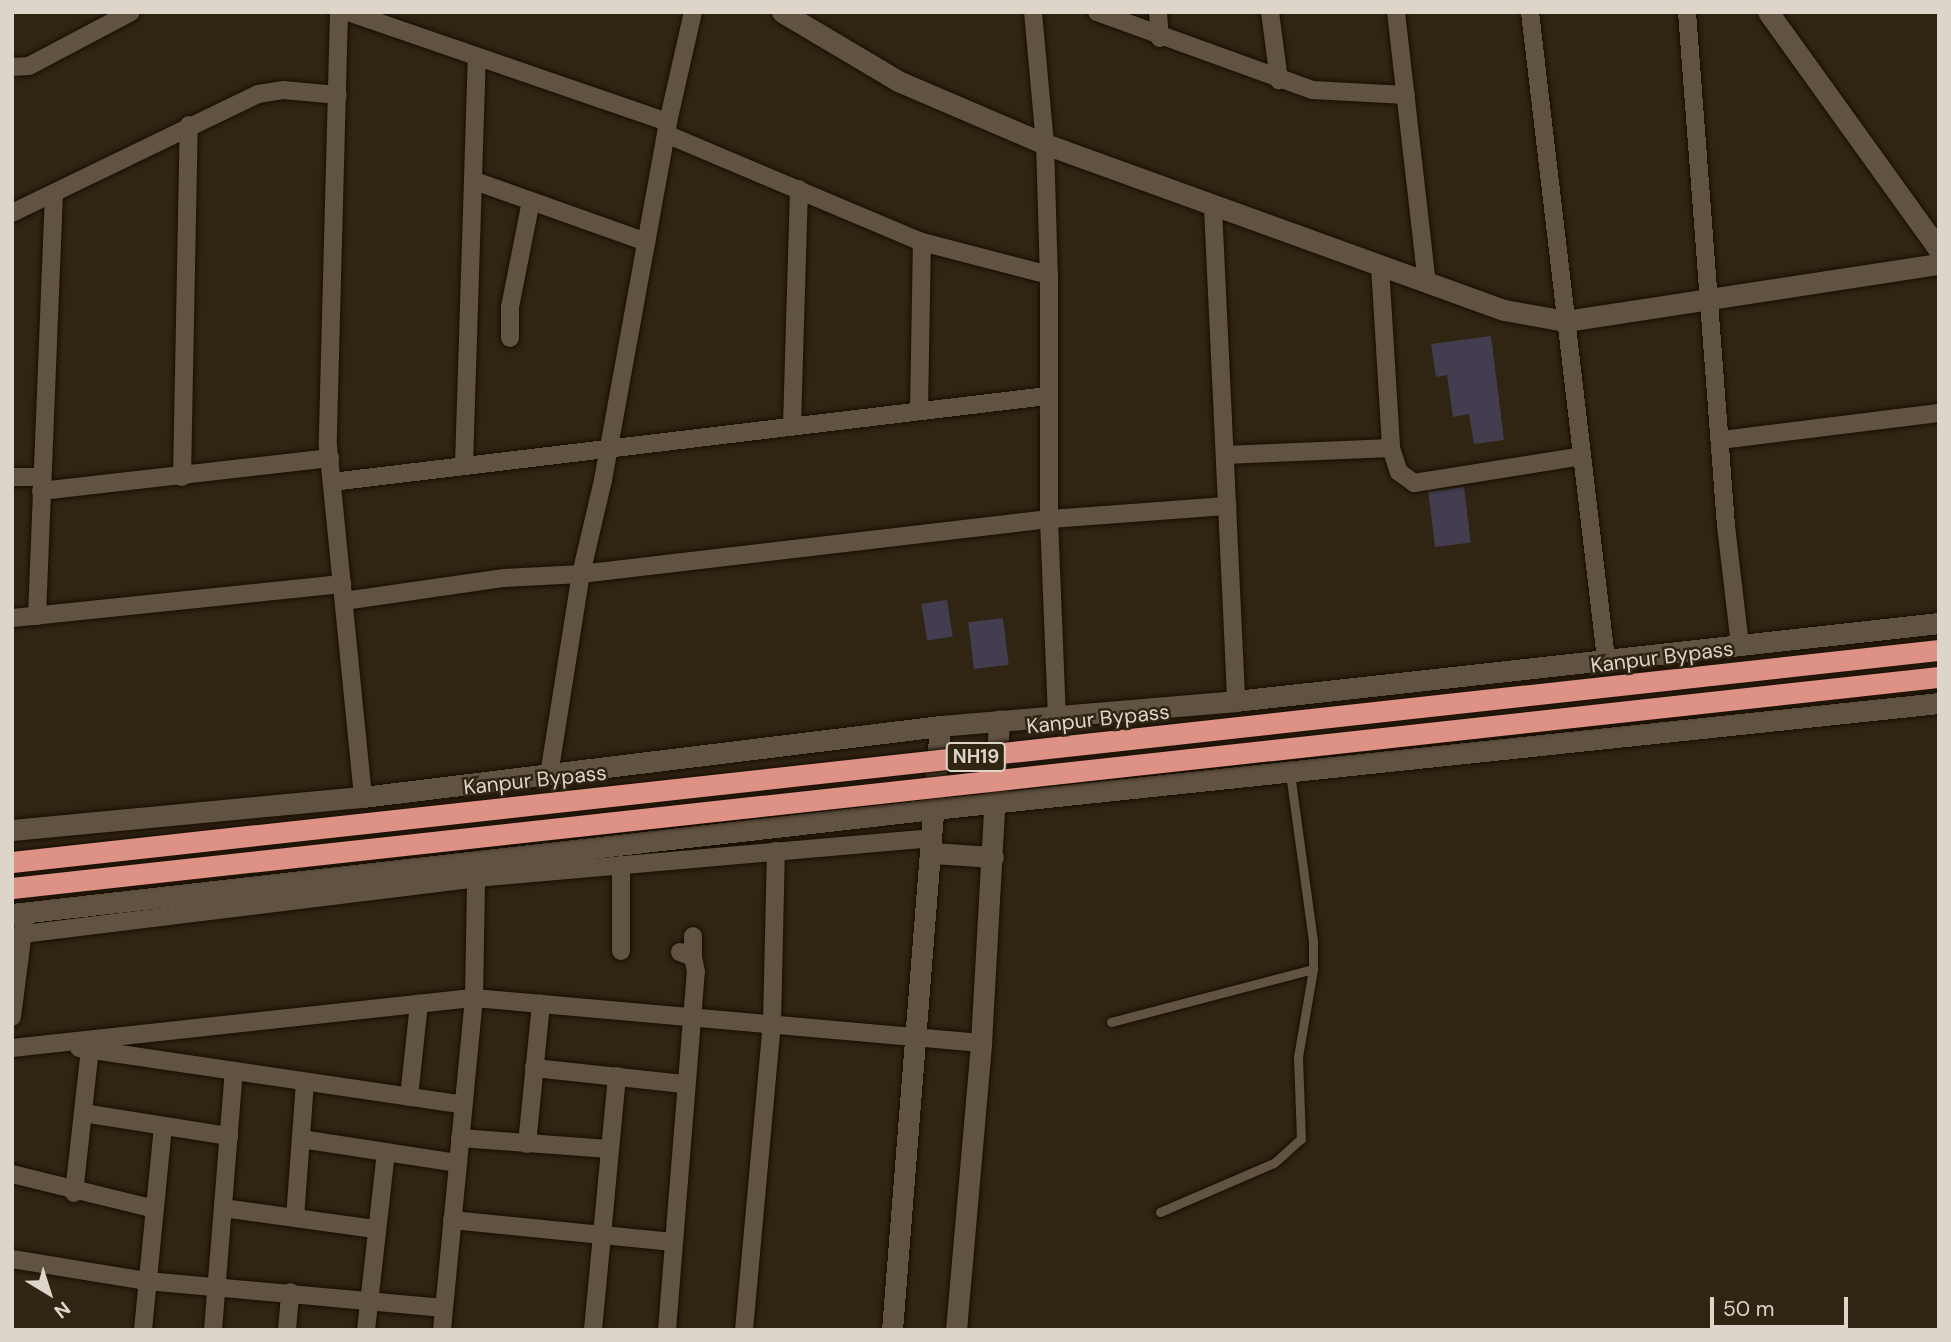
<!DOCTYPE html>
<style>
body{margin:0}
#map{position:relative;width:1951px;height:1342px;overflow:hidden;background:#302413;font-family:"DM Sans",sans-serif}
div>[style]{position:absolute}
.building>*{inset:0;background:#443d4f;transform-origin:0 0}
.roads{filter:drop-shadow(0 0 2px #180d01) drop-shadow(0 0 2px #180d01)}
.lane>*{height:9px;margin:-4.5px;padding:0 4.5px;transform-origin:4.5px;border-radius:4.5px;background:#615342}
.street>*{height:18px;margin:-9px;padding:0 9px;transform-origin:9px;border-radius:9px;background:#615342}
.secondary>*{height:21px;margin:-10.5px;padding:0 10.5px;transform-origin:10.5px;border-radius:10.5px;background:#615342}
.bridges{filter:drop-shadow(0 0 2px #180d01) drop-shadow(0 0 2px #180d01)}
.highway-bridge>*{height:21px;margin:-10.5px;padding:0 10.5px;transform-origin:10.5px;border-radius:10.5px;background:#dd9285}
span{translate:-50% -50%;white-space:nowrap;text-align:center;line-height:1.15;-webkit-text-stroke:5px #302413;paint-order:stroke}
.shield-label span{padding:2px 5px;background:#302413;border:2px solid;border-radius:5px;-webkit-text-stroke-width:0}
.shield-label{font-size:19px;color:#ddd4ca;font-weight:700}
.street-label{font-size:21px;color:#ddd4ca}
.frame{position:absolute;inset:0;border:14px solid #ddd4ca;pointer-events:none}
.north{position:absolute;left:14px;top:1258px;width:70px;height:70px;-webkit-text-stroke:5px #302413;paint-order:stroke;rotate:142deg;font-size:19px;font-weight:700;line-height:28px;text-align:center;color:#ddd4ca}
.north::after{content:'';display:block;margin:auto;width:24px;height:32px;background:#ddd4ca;clip-path:polygon(50% 0,100% 100%,50% 72%,0 100%)}
.scale{position:absolute;left:1710px;top:1297px;width:138px;height:32px;box-sizing:border-box;border:4px solid #ddd4ca;border-top:0;padding-left:9px;font-size:21px;line-height:24px;white-space:nowrap;color:#ddd4ca;-webkit-text-stroke:5px #302413;paint-order:stroke}
</style>
<div id="map">
<div class="building">
<i style="clip-path:polygon(1491px 336px,1504px 440px,1474px 444px,1469px 414px,1453px 417px,1447px 375px,1436px 377px,1431px 344px)"></i>
<i style="left:1464px;top:487px;width:56px;height:36px;rotate:83deg"></i>
<i style="left:947px;top:600px;width:37px;height:26px;rotate:81deg"></i>
<i style="left:1003px;top:618px;width:47px;height:35px;rotate:83deg"></i>
</div>
<div class="roads">
<div class="lane">
<i style="left:1111px;top:1022px;width:209px;rotate:-14.7deg"></i>
<i style="left:1160px;top:1212px;width:124px;rotate:-23.3deg"></i>
<i style="left:1274px;top:1163px;width:36px;rotate:-42deg"></i>
<i style="left:1301px;top:1139px;width:82px;rotate:-92.1deg"></i>
<i style="left:1298px;top:1057px;width:89px;rotate:-80.3deg"></i>
<i style="left:1313px;top:969px;width:28px;rotate:-90deg"></i>
<i style="left:1313px;top:941px;width:169px;rotate:-97.8deg"></i>
</div>
<div class="street">
<i style="left:339px;top:12px;width:434px;rotate:91.5deg"></i>
<i style="left:328px;top:446px;width:353px;rotate:84.3deg"></i>
<i style="left:348px;top:12px;width:338px;rotate:19deg"></i>
<i style="left:1033px;top:12px;width:133px;rotate:84.8deg"></i>
<i style="left:1045px;top:144px;width:131px;rotate:88.3deg"></i>
<i style="left:1049px;top:275px;width:244px;rotate:90deg"></i>
<i style="left:1049px;top:519px;width:198px;rotate:87.7deg"></i>
<i style="left:1097px;top:12px;width:229px;rotate:19.9deg"></i>
<i style="left:1312px;top:90px;width:94px;rotate:3deg"></i>
<i style="left:1158px;top:12px;width:26px;rotate:86deg"></i>
<i style="left:1270px;top:12px;width:69px;rotate:82.5deg"></i>
<i style="left:1396px;top:12px;width:273px;rotate:83.5deg"></i>
<i style="left:1530px;top:12px;width:651px;rotate:83.3deg"></i>
<i style="left:1687px;top:12px;width:515px;rotate:85.66deg"></i>
<i style="left:1726px;top:526px;width:120px;rotate:83.3deg"></i>
<i style="left:12px;top:67px;width:17px;rotate:-3deg"></i>
<i style="left:29px;top:66px;width:115px;rotate:-27.9deg"></i>
<i style="left:666px;top:134px;width:278px;rotate:22.9deg"></i>
<i style="left:922px;top:242px;width:131px;rotate:14.6deg"></i>
<i style="left:475px;top:181px;width:182px;rotate:19.6deg"></i>
<i style="left:1213px;top:208px;width:494px;rotate:87.3deg"></i>
<i style="left:12px;top:213px;width:273px;rotate:-25.8deg"></i>
<i style="left:258px;top:94px;width:25px;rotate:-9deg"></i>
<i style="left:283px;top:90px;width:55px;rotate:5.2deg"></i>
<i style="left:1380px;top:266px;width:182px;rotate:86.5deg"></i>
<i style="left:1391px;top:448px;width:25px;rotate:72deg"></i>
<i style="left:1399px;top:472px;width:19px;rotate:36deg"></i>
<i style="left:1414px;top:483px;width:170px;rotate:-9.1deg"></i>
<i style="left:510px;top:338px;width:31px;rotate:-90deg"></i>
<i style="left:510px;top:307px;width:108px;rotate:-78.8deg"></i>
<i style="left:919px;top:410px;width:168px;rotate:-89deg"></i>
<i style="left:792px;top:425px;width:236px;rotate:-88.3deg"></i>
<i style="left:1721px;top:440px;width:220px;rotate:-7.1deg"></i>
<i style="left:1225px;top:455px;width:166px;rotate:-2.4deg"></i>
<i style="left:464px;top:465px;width:406px;rotate:-88.2deg"></i>
<i style="left:12px;top:477px;width:30px"></i>
<i style="left:182px;top:477px;width:352px;rotate:-88.9deg"></i>
<i style="left:332px;top:482px;width:720px;rotate:-6.86deg"></i>
<i style="left:41px;top:491px;width:291px;rotate:-6.5deg"></i>
<i style="left:344px;top:601px;width:162px;rotate:-8.2deg"></i>
<i style="left:504px;top:578px;width:77px;rotate:-3deg"></i>
<i style="left:581px;top:574px;width:471px;rotate:-6.7deg"></i>
<i style="left:1049px;top:519px;width:179px;rotate:-4.2deg"></i>
<i style="left:37px;top:616px;width:423px;rotate:-87.7deg"></i>
<i style="left:12px;top:618px;width:332px;rotate:-5.9deg"></i>
<i style="left:549px;top:775px;width:204px;rotate:-81deg"></i>
<i style="left:581px;top:574px;width:97px;rotate:-76.8deg"></i>
<i style="left:603px;top:480px;width:364px;rotate:-79.7deg"></i>
<i style="left:668px;top:122px;width:113px;rotate:-77.2deg"></i>
<i style="left:23px;top:934px;width:456px;rotate:-7deg"></i>
<i style="left:476px;top:878px;width:459px;rotate:-5deg"></i>
<i style="left:693px;top:936px;width:21px;rotate:90deg"></i>
<i style="left:621px;top:951px;width:86px;rotate:-90deg"></i>
<i style="left:12px;top:1017px;width:95px;rotate:-82.7deg"></i>
<i style="left:12px;top:1048px;width:465px;rotate:-6.2deg"></i>
<i style="left:474px;top:998px;width:509px;rotate:5.07deg"></i>
<i style="left:79px;top:1048px;width:388px;rotate:8.4deg"></i>
<i style="left:534px;top:1068px;width:151px;rotate:6.1deg"></i>
<i style="left:409px;top:1097px;width:94px;rotate:-83.9deg"></i>
<i style="left:83px;top:1113px;width:148px;rotate:9deg"></i>
<i style="left:460px;top:1138px;width:149px;rotate:4.2deg"></i>
<i style="left:301px;top:1139px;width:159px;rotate:8.7deg"></i>
<i style="left:527px;top:1144px;width:141px;rotate:-84.3deg"></i>
<i style="left:12px;top:1174px;width:146px;rotate:13.8deg"></i>
<i style="left:74px;top:1193px;width:145px;rotate:-83.7deg"></i>
<i style="left:223px;top:1208px;width:153px;rotate:7.9deg"></i>
<i style="left:295px;top:1218px;width:136px;rotate:-85.8deg"></i>
<i style="left:452px;top:1220px;width:222px;rotate:5.7deg"></i>
<i style="left:12px;top:1259px;width:137px;rotate:9.3deg"></i>
<i style="left:147px;top:1281px;width:298px;rotate:5.2deg"></i>
<i style="left:143px;top:1330px;width:205px;rotate:-84.4deg"></i>
<i style="left:213px;top:1330px;width:260px;rotate:-85.4deg"></i>
<i style="left:287px;top:1330px;width:38px;rotate:-85deg"></i>
<i style="left:366px;top:1330px;width:179px;rotate:-83.6deg"></i>
<i style="left:442px;top:1330px;width:334px;rotate:-84.5deg"></i>
<i style="left:474px;top:998px;width:120px;rotate:-89deg"></i>
<i style="left:593px;top:1330px;width:255px;rotate:-84.6deg"></i>
<i style="left:667px;top:1330px;width:359px;rotate:-85.4deg"></i>
<i style="left:696px;top:972px;width:15px;rotate:-101deg"></i>
<i style="left:693px;top:957px;width:14px;rotate:-159deg"></i>
<i style="left:744px;top:1330px;width:308px;rotate:-84.8deg"></i>
<i style="left:772px;top:1023px;width:172px;rotate:-88.7deg"></i>
</div>
<div class="secondary">
<i style="left:782px;top:12px;width:135px;rotate:30.7deg"></i>
<i style="left:898px;top:81px;width:160px;rotate:23.2deg"></i>
<i style="left:1045px;top:144px;width:488px;rotate:19.9deg"></i>
<i style="left:1504px;top:310px;width:63px;rotate:10.1deg"></i>
<i style="left:1566px;top:321px;width:377px;rotate:-8.7deg"></i>
<i style="left:1768px;top:12px;width:293px;rotate:54.3deg"></i>
<i style="left:12px;top:830px;width:353px;rotate:-5.4deg"></i>
<i style="left:363px;top:797px;width:581px;rotate:-7.01deg"></i>
<i style="left:940px;top:726px;width:297px;rotate:-4.8deg"></i>
<i style="left:1236px;top:701px;width:707px;rotate:-6.33deg"></i>
<i style="left:932px;top:853px;width:61px;rotate:3.8deg"></i>
<i style="left:12px;top:914px;width:928px;rotate:-6.5deg"></i>
<i style="left:934px;top:809px;width:1011px;rotate:-6.02deg"></i>
<i style="left:892px;top:1330px;width:606px;rotate:-85.46deg"></i>
<i style="left:956px;top:1330px;width:288px;rotate:-85deg"></i>
<i style="left:981px;top:1043px;width:323px;rotate:-86.8deg"></i>
</div>
</div>
<div class="bridges">
<div class="highway-bridge">
<i style="left:12px;top:862px;width:1939px;rotate:-6.28deg"></i>
<i style="left:12px;top:888px;width:1939px;rotate:-6.25deg"></i>
</div>
</div>
<div class="shield-label">
<span style="left:976px;top:757px">NH19</span>
</div>
<div class="street-label">
<span style="left:1662px;top:657px;rotate:-7deg">Kanpur Bypass</span>
<span style="left:1098px;top:719px;rotate:-6deg">Kanpur Bypass</span>
<span style="left:535px;top:780px;rotate:-6deg">Kanpur Bypass</span>
</div>
<div class="frame"></div>
<div class="north">N</div>
<div class="scale">50 m</div>
</div>
